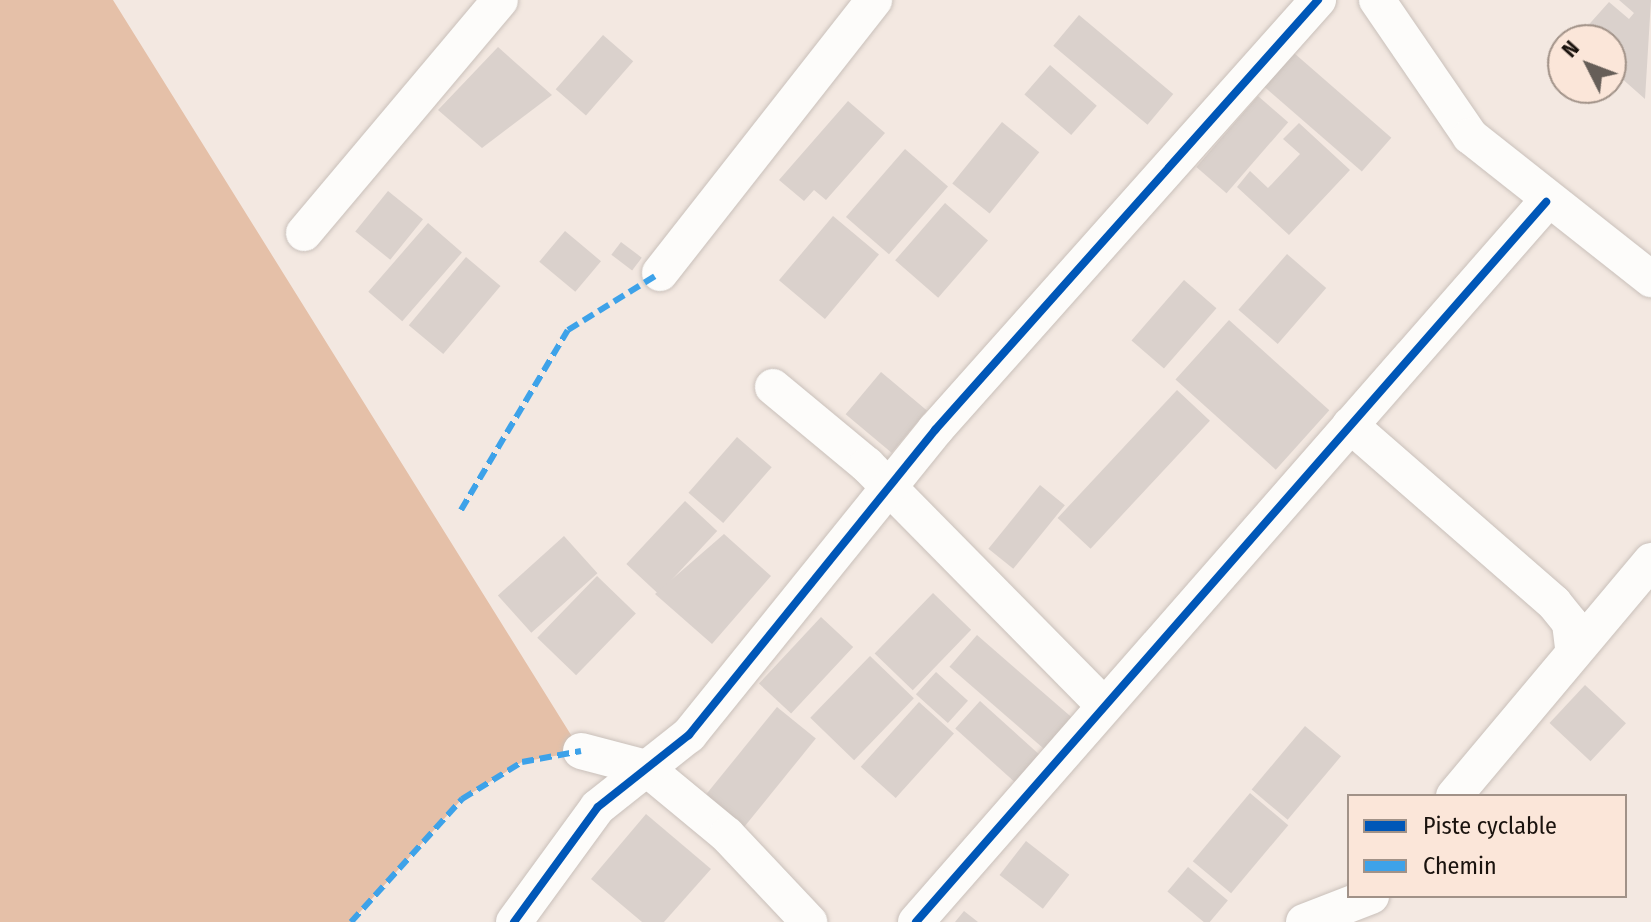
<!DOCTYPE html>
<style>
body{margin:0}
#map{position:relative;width:1651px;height:922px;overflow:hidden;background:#f3e8e1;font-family:"Fira Sans Condensed",sans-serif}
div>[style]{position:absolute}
.forest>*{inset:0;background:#e5c0a8}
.building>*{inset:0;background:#dad1cc;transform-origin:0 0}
.roads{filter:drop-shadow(0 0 2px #c9c0ba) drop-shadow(0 0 2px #c9c0ba)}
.minor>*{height:36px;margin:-18px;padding:0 18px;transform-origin:18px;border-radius:18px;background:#fdfcfa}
.quiet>*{height:6px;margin-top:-3px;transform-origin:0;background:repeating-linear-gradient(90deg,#3da2e9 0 12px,transparent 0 18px)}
.cycleway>*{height:8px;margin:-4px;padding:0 4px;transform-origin:4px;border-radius:4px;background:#0057b8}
span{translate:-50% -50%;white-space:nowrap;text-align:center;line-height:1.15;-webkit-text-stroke:7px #fbe6d9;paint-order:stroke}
.legend{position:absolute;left:1347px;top:794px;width:280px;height:104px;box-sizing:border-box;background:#fbe6d9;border:2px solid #a19288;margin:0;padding:10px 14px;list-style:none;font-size:24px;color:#1a130e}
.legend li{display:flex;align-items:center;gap:16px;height:40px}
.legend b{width:40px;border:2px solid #a19288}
.north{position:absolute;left:1547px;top:24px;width:80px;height:80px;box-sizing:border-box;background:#fbe6d9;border:2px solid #a19288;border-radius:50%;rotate:312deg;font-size:22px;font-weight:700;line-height:32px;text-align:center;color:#1a130e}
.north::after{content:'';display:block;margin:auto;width:28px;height:36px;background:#665e58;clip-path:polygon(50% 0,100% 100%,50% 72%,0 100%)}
</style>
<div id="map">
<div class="forest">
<i style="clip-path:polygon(0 0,113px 0,581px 751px,522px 762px,462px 799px,351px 922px,0 922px)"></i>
</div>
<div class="building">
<i style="clip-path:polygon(1619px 0,1651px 0,1645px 99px,1611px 69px,1611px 40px,1575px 40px,1609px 2px,1629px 19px,1634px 13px)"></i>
<i style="left:1079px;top:15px;width:123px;height:40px;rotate:40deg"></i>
<i style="left:603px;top:35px;width:40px;height:72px;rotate:41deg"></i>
<i style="clip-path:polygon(498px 47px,552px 95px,482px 148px,438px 110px)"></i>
<i style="left:1294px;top:53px;width:129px;height:45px;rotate:41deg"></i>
<i style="left:1050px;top:65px;width:62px;height:39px;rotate:41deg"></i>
<i style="left:1258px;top:96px;width:40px;height:94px;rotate:41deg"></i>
<i style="clip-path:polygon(848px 101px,885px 133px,826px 200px,814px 190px,804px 201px,779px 180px)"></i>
<i style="left:1002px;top:122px;width:48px;height:79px;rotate:39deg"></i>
<i style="clip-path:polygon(1299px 123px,1350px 170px,1289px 235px,1237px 187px,1250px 171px,1268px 188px,1300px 154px,1283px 139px)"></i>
<i style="left:905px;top:149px;width:57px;height:90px;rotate:41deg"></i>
<i style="left:388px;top:191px;width:45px;height:52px;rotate:39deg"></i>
<i style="left:945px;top:203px;width:57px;height:76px;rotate:41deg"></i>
<i style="left:833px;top:216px;width:60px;height:84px;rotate:40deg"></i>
<i style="left:428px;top:223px;width:45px;height:91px;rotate:41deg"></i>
<i style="left:565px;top:231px;width:47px;height:40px;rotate:40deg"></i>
<i style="left:621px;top:242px;width:26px;height:16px;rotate:37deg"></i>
<i style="left:1287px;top:254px;width:52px;height:74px;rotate:41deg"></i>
<i style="left:466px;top:257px;width:45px;height:89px;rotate:40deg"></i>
<i style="left:1184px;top:280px;width:43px;height:80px;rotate:41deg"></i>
<i style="left:1229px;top:320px;width:135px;height:80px;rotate:42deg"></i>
<i style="left:881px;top:372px;width:60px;height:55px;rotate:40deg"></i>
<i style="left:1177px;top:390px;width:45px;height:175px;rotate:43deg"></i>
<i style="left:737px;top:437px;width:46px;height:74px;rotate:41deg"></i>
<i style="left:1040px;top:485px;width:32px;height:82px;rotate:39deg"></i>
<i style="left:685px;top:501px;width:44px;height:86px;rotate:43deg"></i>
<i style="clip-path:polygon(724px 534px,771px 576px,712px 644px,655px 594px)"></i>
<i style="left:564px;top:536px;width:50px;height:89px;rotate:48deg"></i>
<i style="left:597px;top:576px;width:54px;height:86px;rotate:44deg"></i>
<i style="left:933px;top:593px;width:53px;height:84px;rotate:44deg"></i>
<i style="left:821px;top:617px;width:44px;height:91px;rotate:43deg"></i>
<i style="left:977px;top:635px;width:133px;height:42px;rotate:41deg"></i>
<i style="left:870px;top:656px;width:61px;height:86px;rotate:44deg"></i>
<i style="left:936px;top:672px;width:43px;height:30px;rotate:42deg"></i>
<i style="left:1585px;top:685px;width:56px;height:52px;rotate:43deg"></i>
<i style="left:980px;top:701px;width:88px;height:37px;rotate:42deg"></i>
<i style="left:919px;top:702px;width:47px;height:87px;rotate:42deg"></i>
<i style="left:777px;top:707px;width:50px;height:115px;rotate:39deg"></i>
<i style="left:1305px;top:726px;width:47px;height:83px;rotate:40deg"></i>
<i style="left:1250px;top:793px;width:50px;height:89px;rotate:40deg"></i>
<i style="clip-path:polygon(646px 814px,711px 869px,664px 922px,642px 922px,591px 879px)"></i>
<i style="left:1026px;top:841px;width:55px;height:43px;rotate:38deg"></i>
<i style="left:1188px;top:867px;width:52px;height:32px;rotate:40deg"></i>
<i style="clip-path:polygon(964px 911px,978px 922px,955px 922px)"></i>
</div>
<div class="roads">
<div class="minor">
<i style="left:1377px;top:0;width:165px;rotate:55.6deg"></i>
<i style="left:1470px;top:136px;width:231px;rotate:38.3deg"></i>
<i style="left:304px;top:233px;width:304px;rotate:-49.9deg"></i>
<i style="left:660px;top:273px;width:347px;rotate:-51.9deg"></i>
<i style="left:773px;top:387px;width:122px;rotate:39.7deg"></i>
<i style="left:867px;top:465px;width:337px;rotate:45.4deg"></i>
<i style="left:1350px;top:425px;width:271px;rotate:41.1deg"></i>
<i style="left:1554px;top:603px;width:26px;rotate:51deg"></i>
<i style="left:1570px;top:623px;width:24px;rotate:83deg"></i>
<i style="left:581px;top:751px;width:67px;rotate:14.7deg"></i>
<i style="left:646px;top:768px;width:105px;rotate:39.6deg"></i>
<i style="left:727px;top:835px;width:120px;rotate:46.7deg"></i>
<i style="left:1454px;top:796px;width:307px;rotate:-50deg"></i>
<i style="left:514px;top:922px;width:142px;rotate:-53.9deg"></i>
<i style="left:598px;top:807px;width:116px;rotate:-38.4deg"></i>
<i style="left:689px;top:735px;width:392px;rotate:-51.1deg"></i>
<i style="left:935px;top:430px;width:576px;rotate:-48.31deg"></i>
<i style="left:916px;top:922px;width:957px;rotate:-48.81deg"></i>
<i style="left:1304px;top:922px;width:72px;rotate:-21.2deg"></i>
</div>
</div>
<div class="quiet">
<i style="left:461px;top:510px;width:209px;rotate:-59.3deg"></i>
<i style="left:568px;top:330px;width:108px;rotate:-31.8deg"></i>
<i style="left:351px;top:922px;width:166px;rotate:-47.9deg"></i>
<i style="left:462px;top:799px;width:70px;rotate:-31.7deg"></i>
<i style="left:522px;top:762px;width:60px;rotate:-10.6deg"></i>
</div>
<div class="cycleway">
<i style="left:514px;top:922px;width:142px;rotate:-53.9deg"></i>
<i style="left:598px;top:807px;width:116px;rotate:-38.4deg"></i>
<i style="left:689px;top:735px;width:392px;rotate:-51.1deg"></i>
<i style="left:935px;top:430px;width:576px;rotate:-48.31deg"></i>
<i style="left:916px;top:922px;width:957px;rotate:-48.81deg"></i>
</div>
<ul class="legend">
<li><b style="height:10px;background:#0057b8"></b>Piste cyclable</li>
<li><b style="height:10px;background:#3da2e9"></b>Chemin</li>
</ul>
<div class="north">N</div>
</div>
